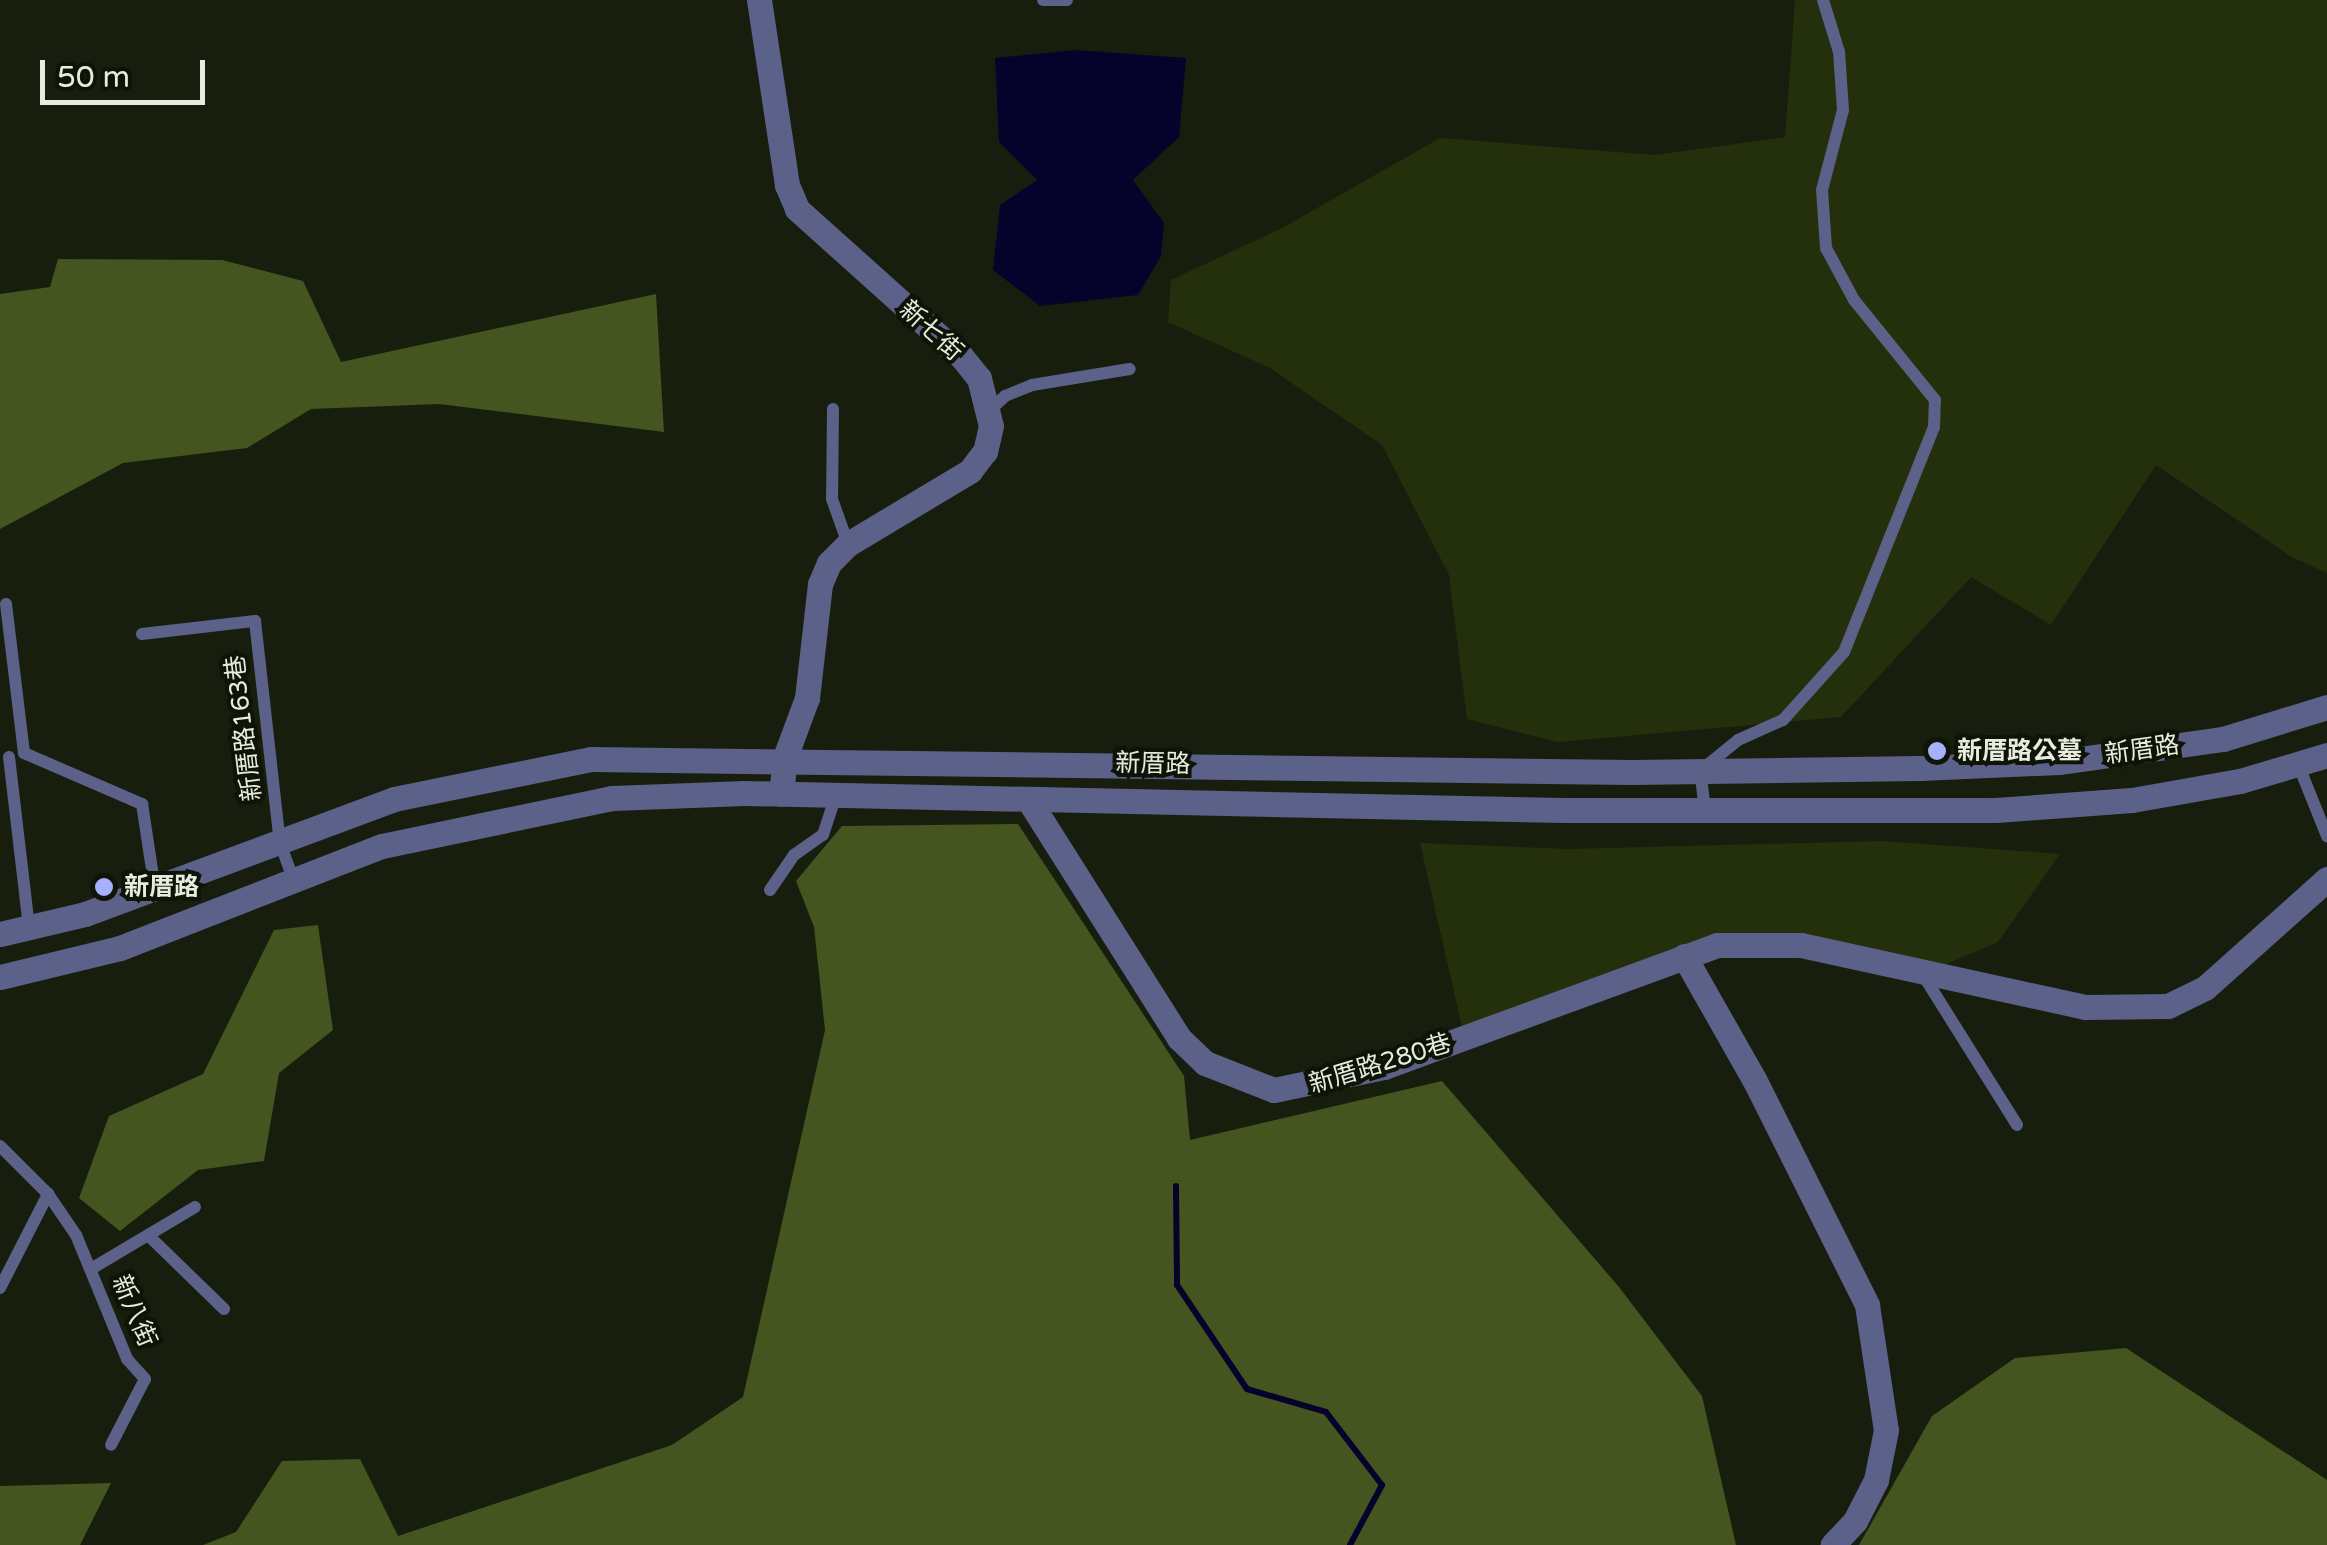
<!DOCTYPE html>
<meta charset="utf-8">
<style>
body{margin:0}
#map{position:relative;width:2327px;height:1545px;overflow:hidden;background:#181e0e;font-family:"Varela Round","Noto Sans TC",sans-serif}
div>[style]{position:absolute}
.green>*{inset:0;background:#242f0b}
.forest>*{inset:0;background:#44551f}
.water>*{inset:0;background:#06022c}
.stream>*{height:6px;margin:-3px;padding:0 3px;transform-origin:3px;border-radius:3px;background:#06022c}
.service>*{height:12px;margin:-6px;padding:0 6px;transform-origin:6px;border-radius:6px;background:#5b6189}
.minor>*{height:25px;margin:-12.5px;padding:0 12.5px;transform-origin:12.5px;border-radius:12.5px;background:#5b6189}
.tertiary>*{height:25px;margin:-12.5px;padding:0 12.5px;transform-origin:12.5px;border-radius:12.5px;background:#5b6189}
.dots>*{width:28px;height:28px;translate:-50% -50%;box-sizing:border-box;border:5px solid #0f1506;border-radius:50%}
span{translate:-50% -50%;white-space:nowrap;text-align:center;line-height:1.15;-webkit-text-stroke:8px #0f1506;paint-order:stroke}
.street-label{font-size:25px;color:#e7ece1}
.poi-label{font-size:25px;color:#e7ece1;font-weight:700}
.left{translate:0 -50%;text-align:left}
.scale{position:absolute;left:40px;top:60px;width:165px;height:45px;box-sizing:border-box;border:5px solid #e7ece1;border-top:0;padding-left:12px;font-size:30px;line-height:35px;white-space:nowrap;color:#e7ece1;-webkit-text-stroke:8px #0f1506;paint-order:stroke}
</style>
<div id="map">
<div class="green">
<i style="clip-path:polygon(1795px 0,2327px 0,2327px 573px,2292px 557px,2156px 465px,2051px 625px,1971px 577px,1841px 717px,1558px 742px,1467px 719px,1449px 575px,1382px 445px,1270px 368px,1168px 322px,1171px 280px,1282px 228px,1440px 138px,1655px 155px,1785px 137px)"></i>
<i style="clip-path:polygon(1881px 841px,2060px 854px,1998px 942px,1937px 968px,1708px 943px,1462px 1027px,1420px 843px,1569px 849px)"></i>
</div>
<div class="forest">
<i style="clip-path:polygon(58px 259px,222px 260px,303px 281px,341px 362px,656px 294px,664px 432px,439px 404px,311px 409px,247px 448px,123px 463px,0 529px,0 294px,50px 287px)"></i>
<i style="clip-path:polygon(1018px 824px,1184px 1076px,1190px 1140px,1442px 1081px,1619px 1287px,1702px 1396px,1736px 1545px,203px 1545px,236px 1532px,282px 1461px,360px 1459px,398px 1536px,672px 1445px,743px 1397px,825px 1030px,814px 927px,796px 881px,842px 826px)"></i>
<i style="clip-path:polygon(318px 925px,333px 1030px,279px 1073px,264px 1161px,198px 1170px,120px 1231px,79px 1198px,109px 1116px,203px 1074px,274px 930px)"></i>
<i style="clip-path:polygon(2126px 1348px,2327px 1480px,2327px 1545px,1859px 1545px,1932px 1416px,2015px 1358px)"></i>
<i style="clip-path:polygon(111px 1483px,80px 1545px,0 1545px,0 1486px)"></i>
</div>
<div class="water">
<i style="clip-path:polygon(1076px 50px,1186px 58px,1179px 137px,1133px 180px,1164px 223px,1161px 256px,1138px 295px,1040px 306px,993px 270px,1000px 205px,1037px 180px,999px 142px,995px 58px)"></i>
</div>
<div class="stream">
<i style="left:1176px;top:1186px;width:99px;rotate:89.4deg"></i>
<i style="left:1177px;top:1285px;width:125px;rotate:56.1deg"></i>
<i style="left:1247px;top:1389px;width:82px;rotate:16.2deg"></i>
<i style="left:1326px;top:1412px;width:92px;rotate:52.5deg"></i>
<i style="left:1382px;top:1485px;width:68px;rotate:118.1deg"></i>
</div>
<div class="service">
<i style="left:1043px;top:0;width:24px"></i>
<i style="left:833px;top:409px;width:90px;rotate:90.6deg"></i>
<i style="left:832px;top:499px;width:48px;rotate:70.4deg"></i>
<i style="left:989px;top:411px;width:22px;rotate:-43deg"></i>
<i style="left:1005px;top:396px;width:29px;rotate:-22deg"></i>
<i style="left:1032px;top:385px;width:99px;rotate:-9.3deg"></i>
<i style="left:6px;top:604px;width:150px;rotate:83.1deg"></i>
<i style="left:142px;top:634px;width:114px;rotate:-6.6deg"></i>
<i style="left:255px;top:621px;width:223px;rotate:83.6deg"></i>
<i style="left:280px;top:843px;width:40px;rotate:69.8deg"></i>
<i style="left:24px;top:753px;width:129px;rotate:23.4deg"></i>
<i style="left:142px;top:804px;width:86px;rotate:81.3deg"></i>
<i style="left:9px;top:757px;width:171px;rotate:83.3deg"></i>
<i style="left:2298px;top:764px;width:78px;rotate:68.1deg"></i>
<i style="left:1705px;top:810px;width:39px;rotate:-97deg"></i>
<i style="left:1700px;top:771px;width:49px;rotate:-39.2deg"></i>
<i style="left:1738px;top:740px;width:49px;rotate:-24deg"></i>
<i style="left:1783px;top:720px;width:91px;rotate:-48.1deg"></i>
<i style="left:1844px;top:652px;width:242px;rotate:-68.2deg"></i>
<i style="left:1934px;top:427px;width:27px;rotate:-88deg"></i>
<i style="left:1935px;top:400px;width:129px;rotate:-129deg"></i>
<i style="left:1854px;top:300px;width:59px;rotate:-118.3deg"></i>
<i style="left:1826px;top:248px;width:58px;rotate:-93.9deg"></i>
<i style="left:1822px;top:190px;width:83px;rotate:-75.3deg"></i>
<i style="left:1843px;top:110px;width:58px;rotate:-93.9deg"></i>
<i style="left:1839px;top:52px;width:54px;rotate:-107.1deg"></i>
<i style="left:770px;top:890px;width:42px;rotate:-55.6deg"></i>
<i style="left:794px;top:855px;width:35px;rotate:-35deg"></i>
<i style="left:823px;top:835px;width:42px;rotate:-72deg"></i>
<i style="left:1923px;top:975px;width:177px;rotate:57.9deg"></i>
<i style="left:0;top:1146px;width:68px;rotate:45deg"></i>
<i style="left:48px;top:1194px;width:50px;rotate:55.7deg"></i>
<i style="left:76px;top:1235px;width:134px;rotate:67.6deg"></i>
<i style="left:127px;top:1359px;width:27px;rotate:48deg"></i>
<i style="left:145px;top:1379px;width:74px;rotate:117.3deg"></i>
<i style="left:151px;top:1238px;width:102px;rotate:44.2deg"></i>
<i style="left:91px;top:1269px;width:121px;rotate:-30.8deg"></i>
<i style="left:0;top:1288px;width:106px;rotate:-62.9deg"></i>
</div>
<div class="minor">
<i style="left:759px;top:0;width:187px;rotate:81.4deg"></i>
<i style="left:787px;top:185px;width:26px;rotate:67deg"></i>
<i style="left:797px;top:209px;width:220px;rotate:41.9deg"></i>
<i style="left:961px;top:356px;width:28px;rotate:51deg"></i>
<i style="left:979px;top:378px;width:49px;rotate:76deg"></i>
<i style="left:991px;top:426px;width:26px;rotate:103deg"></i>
<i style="left:985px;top:451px;width:25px;rotate:127deg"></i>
<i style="left:970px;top:471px;width:142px;rotate:149.1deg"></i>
<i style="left:848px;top:544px;width:27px;rotate:135deg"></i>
<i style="left:829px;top:563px;width:23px;rotate:113deg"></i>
<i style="left:820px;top:584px;width:115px;rotate:96.5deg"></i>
<i style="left:807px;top:698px;width:63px;rotate:110.4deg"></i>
<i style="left:785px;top:757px;width:37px;rotate:96deg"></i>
<i style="left:1028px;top:799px;width:283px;rotate:57.7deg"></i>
<i style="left:1179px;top:1038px;width:36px;rotate:44deg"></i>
<i style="left:1205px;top:1063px;width:74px;rotate:21.4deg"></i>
<i style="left:1274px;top:1090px;width:112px;rotate:-11.8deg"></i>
<i style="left:1384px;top:1067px;width:355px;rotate:-20.1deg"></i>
<i style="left:1717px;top:945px;width:84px"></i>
<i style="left:1801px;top:945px;width:291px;rotate:12.3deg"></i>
<i style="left:2085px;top:1007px;width:83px;rotate:-0.7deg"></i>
<i style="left:2168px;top:1006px;width:41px;rotate:-25.9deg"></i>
<i style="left:2205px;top:988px;width:164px;rotate:-41.8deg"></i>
<i style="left:1684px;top:956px;width:142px;rotate:60.4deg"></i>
<i style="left:1754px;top:1079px;width:253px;rotate:63.4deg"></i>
<i style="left:1867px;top:1305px;width:126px;rotate:81.4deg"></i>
<i style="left:1886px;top:1430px;width:51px;rotate:101.3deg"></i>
<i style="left:1876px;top:1480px;width:46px;rotate:117.1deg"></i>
<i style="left:1855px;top:1521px;width:33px;rotate:133deg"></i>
</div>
<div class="tertiary">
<i style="left:0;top:934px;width:87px;rotate:-13.2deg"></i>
<i style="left:85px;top:914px;width:330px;rotate:-20.4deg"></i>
<i style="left:394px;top:799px;width:201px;rotate:-11.5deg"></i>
<i style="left:591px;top:759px;width:1041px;rotate:0.72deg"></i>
<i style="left:1632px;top:772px;width:288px;rotate:-0.8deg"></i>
<i style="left:1920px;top:768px;width:139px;rotate:-2.5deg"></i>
<i style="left:2059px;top:762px;width:166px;rotate:-8deg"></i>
<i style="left:2223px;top:739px;width:109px;rotate:-17.1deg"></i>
<i style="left:0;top:977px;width:123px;rotate:-13.6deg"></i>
<i style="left:120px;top:948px;width:281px;rotate:-21.3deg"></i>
<i style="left:382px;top:846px;width:235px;rotate:-11.8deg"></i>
<i style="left:612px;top:798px;width:133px;rotate:-2.2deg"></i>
<i style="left:745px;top:793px;width:820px;rotate:1.19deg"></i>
<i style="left:1565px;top:810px;width:431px"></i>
<i style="left:1996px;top:810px;width:136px;rotate:-4.2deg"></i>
<i style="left:2132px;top:800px;width:110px;rotate:-10deg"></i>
<i style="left:2240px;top:781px;width:91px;rotate:-16.6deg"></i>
</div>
<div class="dots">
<i style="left:1937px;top:751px;background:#a6b1fc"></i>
<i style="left:104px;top:887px;background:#a6b1fc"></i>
</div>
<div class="street-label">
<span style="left:931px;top:331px;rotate:42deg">新七街</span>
<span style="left:244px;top:728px;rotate:-97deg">新厝路163巷</span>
<span style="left:2142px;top:750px;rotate:-8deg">新厝路</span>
<span style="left:1153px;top:764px;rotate:1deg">新厝路</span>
<span style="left:1380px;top:1064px;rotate:-17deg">新厝路280巷</span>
<span style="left:134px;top:1311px;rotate:67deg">新八街</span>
</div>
<div class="poi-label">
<span class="left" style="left:1957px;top:751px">新厝路公墓</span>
<span class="left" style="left:124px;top:887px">新厝路</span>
</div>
<div class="scale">50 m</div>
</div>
